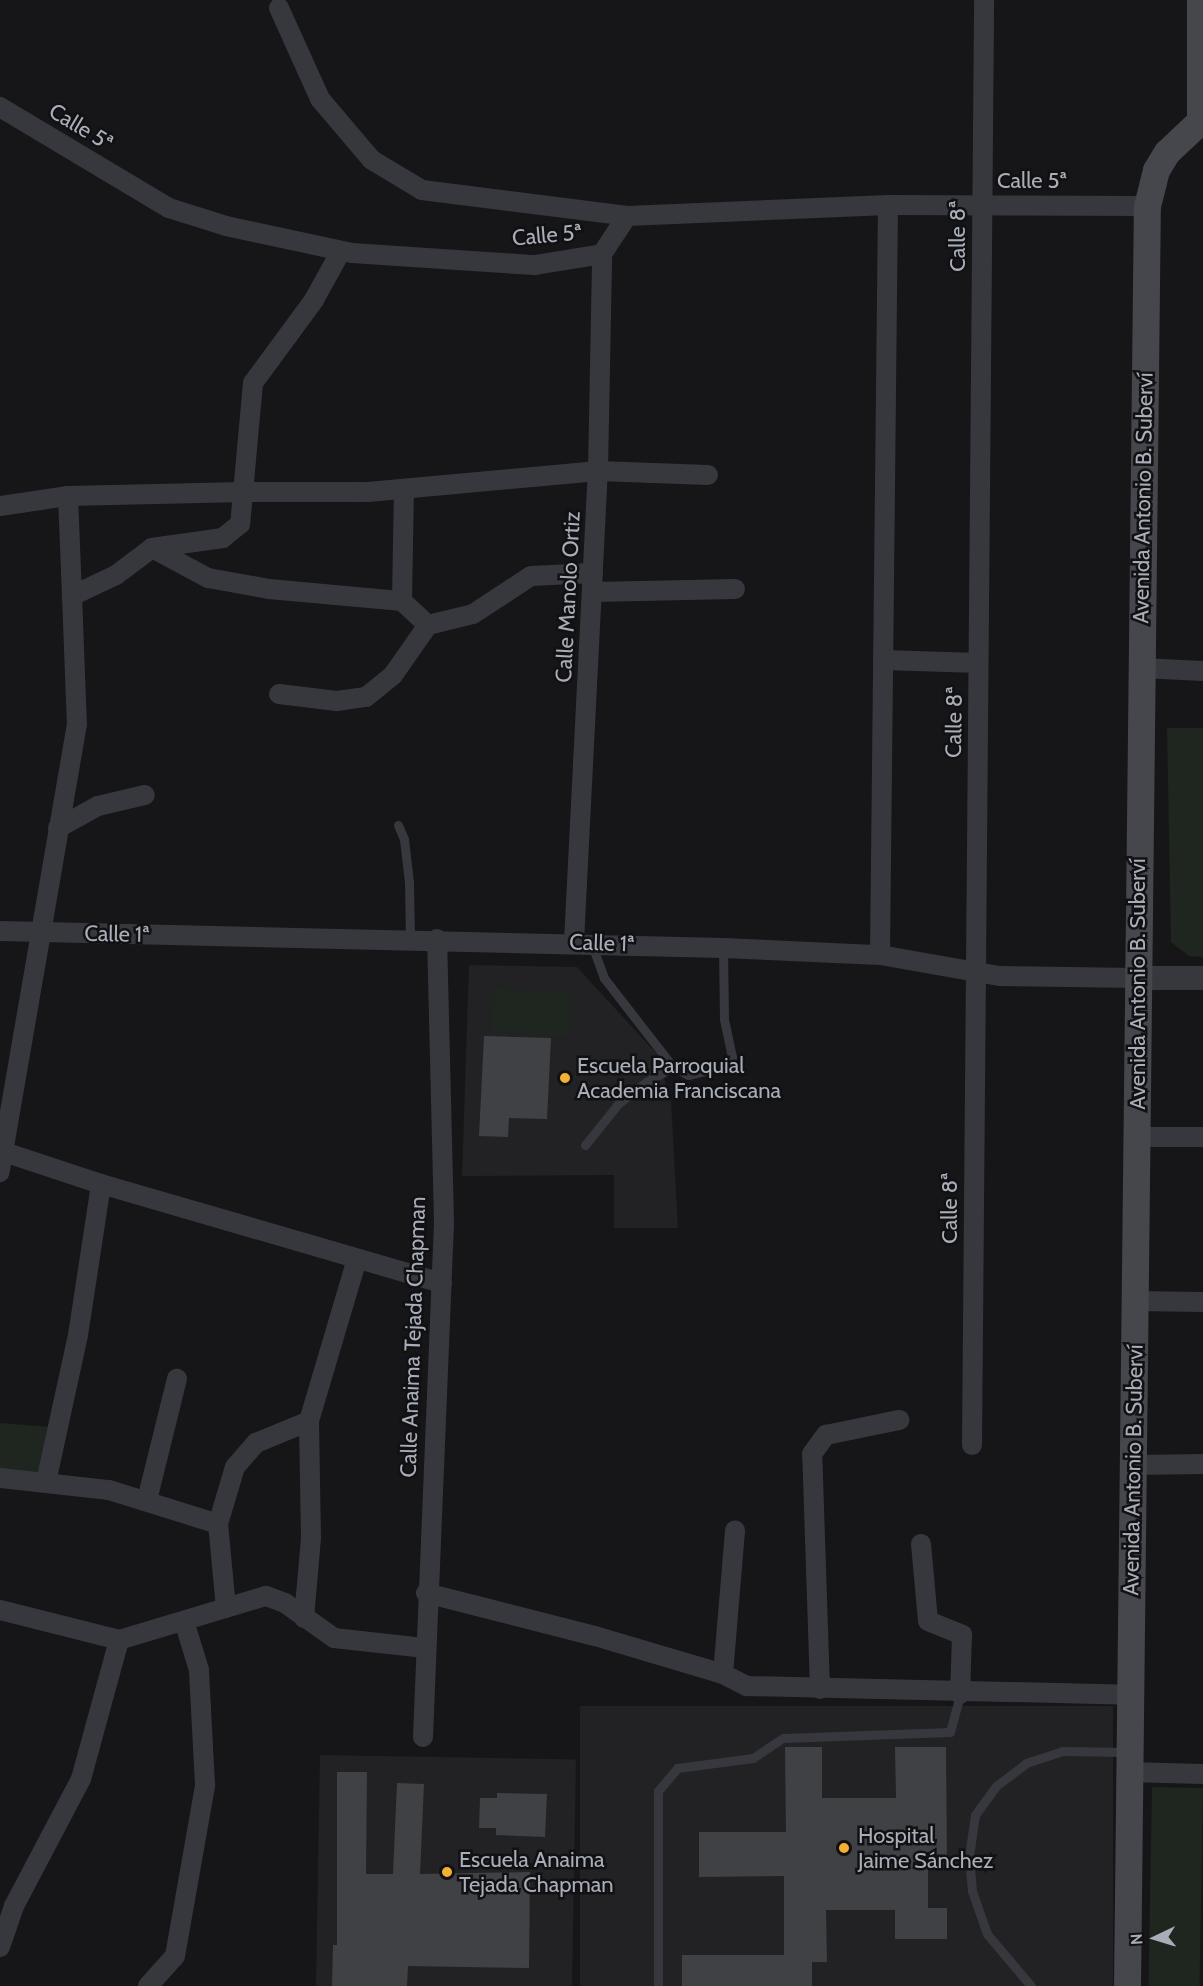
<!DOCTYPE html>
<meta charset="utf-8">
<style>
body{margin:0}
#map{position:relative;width:1203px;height:1986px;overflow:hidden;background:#161618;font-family:Cabin,sans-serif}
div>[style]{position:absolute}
.built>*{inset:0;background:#222225;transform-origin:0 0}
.green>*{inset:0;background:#1e261f;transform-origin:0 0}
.building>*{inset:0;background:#404145}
.service>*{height:9px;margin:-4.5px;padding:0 4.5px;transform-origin:4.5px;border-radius:4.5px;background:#37383d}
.minor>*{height:20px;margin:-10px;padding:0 10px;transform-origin:10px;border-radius:10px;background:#37383d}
.tertiary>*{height:24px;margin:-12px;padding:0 12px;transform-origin:12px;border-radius:12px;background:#37383d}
.secondary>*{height:27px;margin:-13.5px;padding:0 13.5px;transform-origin:13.5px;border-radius:13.5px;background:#45474d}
.dots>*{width:16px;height:16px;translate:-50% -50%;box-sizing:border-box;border:3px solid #111113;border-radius:50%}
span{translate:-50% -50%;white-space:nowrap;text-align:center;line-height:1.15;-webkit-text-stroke:5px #111113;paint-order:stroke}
.street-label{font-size:22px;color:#a8adb8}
.poi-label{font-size:22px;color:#a8adb8}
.left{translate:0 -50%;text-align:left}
.north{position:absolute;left:1125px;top:1908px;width:60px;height:60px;-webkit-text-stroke:4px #111113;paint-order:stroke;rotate:266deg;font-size:16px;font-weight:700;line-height:24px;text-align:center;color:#a8adb8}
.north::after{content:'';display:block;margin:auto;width:21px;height:27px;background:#a8adb8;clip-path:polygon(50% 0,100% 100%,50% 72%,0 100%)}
</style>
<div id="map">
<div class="built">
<i style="clip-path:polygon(469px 965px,577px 967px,657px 1054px,671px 1101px,678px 1228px,614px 1228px,614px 1175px,462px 1176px)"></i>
<i style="left:580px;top:1706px;width:533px;height:280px"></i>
<i style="left:320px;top:1755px;width:256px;height:231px;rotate:1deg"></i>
</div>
<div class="green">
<i style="clip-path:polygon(1167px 728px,1203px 728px,1203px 957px,1189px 956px,1171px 942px)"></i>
<i style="left:494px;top:988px;width:78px;height:43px;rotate:4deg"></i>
<i style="clip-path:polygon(0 1423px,52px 1427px,42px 1477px,0 1473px)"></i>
<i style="left:1152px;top:1787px;width:51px;height:199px;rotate:1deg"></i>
</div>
<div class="building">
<i style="clip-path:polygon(484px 1036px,551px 1038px,547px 1119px,509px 1118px,508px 1137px,479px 1136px)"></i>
<i style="clip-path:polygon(785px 1747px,822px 1747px,822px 1798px,896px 1798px,895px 1747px,946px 1747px,947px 1864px,928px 1864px,928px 1908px,947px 1908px,947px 1939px,895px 1939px,895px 1910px,826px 1910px,827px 1962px,812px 1962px,812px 1986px,682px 1986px,682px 1955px,784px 1955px,784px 1876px,699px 1877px,699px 1832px,786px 1832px)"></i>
<i style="clip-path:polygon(337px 1772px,367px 1772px,366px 1874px,393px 1874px,397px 1783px,424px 1784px,420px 1874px,530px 1872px,529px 1968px,408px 1966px,407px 1986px,332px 1986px,333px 1945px,337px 1945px)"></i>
<i style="clip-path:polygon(497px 1793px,547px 1794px,545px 1837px,496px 1835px,496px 1828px,479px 1828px,480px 1798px,497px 1798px)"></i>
</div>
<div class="service">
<i style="left:398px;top:825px;width:15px;rotate:67deg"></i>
<i style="left:404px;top:839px;width:43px;rotate:83.4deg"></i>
<i style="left:409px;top:882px;width:56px;rotate:89deg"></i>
<i style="left:592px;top:945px;width:35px;rotate:70deg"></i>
<i style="left:604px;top:978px;width:113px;rotate:52.2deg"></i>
<i style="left:585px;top:1145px;width:53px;rotate:-51.2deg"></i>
<i style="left:618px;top:1104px;width:36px;rotate:-38deg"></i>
<i style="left:646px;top:1082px;width:31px;rotate:-29deg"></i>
<i style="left:673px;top:1067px;width:17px;rotate:28deg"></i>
<i style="left:688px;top:1075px;width:37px;rotate:-13deg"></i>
<i style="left:724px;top:1067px;width:13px;rotate:-51deg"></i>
<i style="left:732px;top:1057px;width:39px;rotate:-102deg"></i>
<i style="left:724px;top:1019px;width:71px;rotate:-90.8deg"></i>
<i style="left:658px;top:1986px;width:195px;rotate:-90deg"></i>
<i style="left:658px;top:1791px;width:30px;rotate:-50deg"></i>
<i style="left:677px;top:1768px;width:77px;rotate:-7.5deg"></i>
<i style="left:753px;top:1758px;width:36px;rotate:-34deg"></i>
<i style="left:783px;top:1738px;width:167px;rotate:-2.1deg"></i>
<i style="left:950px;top:1732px;width:39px;rotate:-75deg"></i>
<i style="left:1031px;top:1986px;width:68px;rotate:-130.2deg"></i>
<i style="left:987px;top:1934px;width:46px;rotate:-109.2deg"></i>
<i style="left:972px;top:1891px;width:35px;rotate:-95deg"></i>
<i style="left:969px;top:1856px;width:41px;rotate:-81.7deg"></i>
<i style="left:975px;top:1815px;width:36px;rotate:-54deg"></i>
<i style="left:996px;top:1786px;width:38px;rotate:-37deg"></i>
<i style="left:1026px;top:1763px;width:38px;rotate:-18deg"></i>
<i style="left:1062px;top:1751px;width:65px;rotate:0.9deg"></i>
</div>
<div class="minor">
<i style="left:279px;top:8px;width:100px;rotate:65.7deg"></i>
<i style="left:320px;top:99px;width:80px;rotate:49.6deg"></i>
<i style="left:372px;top:160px;width:58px;rotate:31deg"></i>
<i style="left:422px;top:190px;width:207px;rotate:7.2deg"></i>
<i style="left:627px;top:216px;width:261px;rotate:-2.4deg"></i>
<i style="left:888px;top:205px;width:259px;rotate:0.2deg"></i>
<i style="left:0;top:107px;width:197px;rotate:30.9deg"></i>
<i style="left:169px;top:208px;width:60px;rotate:17.5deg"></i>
<i style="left:226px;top:226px;width:129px;rotate:12.1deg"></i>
<i style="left:352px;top:253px;width:183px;rotate:3.8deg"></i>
<i style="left:535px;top:265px;width:68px;rotate:-9.3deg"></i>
<i style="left:602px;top:254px;width:45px;rotate:-56.7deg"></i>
<i style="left:341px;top:251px;width:56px;rotate:118.9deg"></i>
<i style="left:314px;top:300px;width:103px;rotate:126.3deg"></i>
<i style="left:253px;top:383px;width:109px;rotate:95.2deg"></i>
<i style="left:243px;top:492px;width:125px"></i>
<i style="left:368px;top:492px;width:231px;rotate:-5.2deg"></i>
<i style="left:598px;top:471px;width:110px;rotate:2.1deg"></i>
<i style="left:68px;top:496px;width:100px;rotate:87.7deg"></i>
<i style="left:0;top:506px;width:69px;rotate:-8.4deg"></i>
<i style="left:68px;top:496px;width:175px;rotate:-1.3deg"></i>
<i style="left:243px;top:492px;width:32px;rotate:95deg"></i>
<i style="left:240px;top:524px;width:22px;rotate:141deg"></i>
<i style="left:223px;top:538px;width:72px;rotate:172deg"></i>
<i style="left:152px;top:548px;width:45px;rotate:143.1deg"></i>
<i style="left:116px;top:575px;width:49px;rotate:154.5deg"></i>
<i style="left:72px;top:596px;width:128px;rotate:87.8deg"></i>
<i style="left:77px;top:724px;width:455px;rotate:99.8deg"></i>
<i style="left:152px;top:548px;width:64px;rotate:28.2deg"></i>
<i style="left:208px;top:578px;width:62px;rotate:10.2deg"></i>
<i style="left:269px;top:589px;width:134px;rotate:5.2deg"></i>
<i style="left:402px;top:601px;width:35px;rotate:43deg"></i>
<i style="left:593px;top:592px;width:142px;rotate:-1.2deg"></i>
<i style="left:402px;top:601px;width:112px;rotate:-89deg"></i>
<i style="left:883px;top:660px;width:95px;rotate:1.8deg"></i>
<i style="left:1141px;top:668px;width:62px;rotate:2.8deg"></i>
<i style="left:279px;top:694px;width:58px;rotate:6.9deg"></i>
<i style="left:337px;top:701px;width:29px;rotate:-8deg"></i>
<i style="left:366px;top:697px;width:35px;rotate:-39deg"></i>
<i style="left:393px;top:675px;width:61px;rotate:-55deg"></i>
<i style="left:428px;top:625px;width:46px;rotate:-13.7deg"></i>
<i style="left:473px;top:614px;width:69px;rotate:-33.2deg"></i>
<i style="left:531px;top:576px;width:62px;rotate:-2.8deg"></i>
<i style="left:58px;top:828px;width:46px;rotate:-28.8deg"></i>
<i style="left:98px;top:806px;width:48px;rotate:-13.2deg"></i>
<i style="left:0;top:931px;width:723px;rotate:1.35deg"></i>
<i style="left:723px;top:948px;width:157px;rotate:2.6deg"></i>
<i style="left:880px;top:955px;width:121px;rotate:10deg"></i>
<i style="left:999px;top:976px;width:137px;rotate:0.8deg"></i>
<i style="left:574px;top:942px;width:472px;rotate:-87.1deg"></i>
<i style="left:598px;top:471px;width:217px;rotate:-88.9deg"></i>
<i style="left:880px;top:955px;width:750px;rotate:-89.39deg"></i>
<i style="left:1138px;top:1137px;width:65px"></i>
<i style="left:4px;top:1152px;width:102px;rotate:18.3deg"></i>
<i style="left:101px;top:1184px;width:355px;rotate:16.2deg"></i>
<i style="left:1135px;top:1301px;width:68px;rotate:0.8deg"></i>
<i style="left:972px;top:1445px;width:1445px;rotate:-89.52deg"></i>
<i style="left:1133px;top:1465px;width:70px;rotate:-0.8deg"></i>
<i style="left:0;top:1478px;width:110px;rotate:6.3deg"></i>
<i style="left:109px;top:1490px;width:114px;rotate:17.3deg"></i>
<i style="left:46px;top:1482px;width:150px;rotate:-77.7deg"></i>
<i style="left:78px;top:1335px;width:153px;rotate:-81.3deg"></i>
<i style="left:147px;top:1500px;width:125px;rotate:-76.1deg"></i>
<i style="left:921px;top:1544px;width:77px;rotate:84.8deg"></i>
<i style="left:928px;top:1621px;width:37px;rotate:22deg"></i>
<i style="left:962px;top:1635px;width:59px;rotate:91.9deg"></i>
<i style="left:426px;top:1593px;width:174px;rotate:14.3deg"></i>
<i style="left:595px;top:1636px;width:134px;rotate:16.5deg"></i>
<i style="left:723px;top:1674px;width:27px;rotate:27deg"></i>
<i style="left:747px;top:1686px;width:383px;rotate:1.3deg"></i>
<i style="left:226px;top:1608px;width:84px;rotate:-95.4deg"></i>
<i style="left:218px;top:1524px;width:59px;rotate:-73.4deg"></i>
<i style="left:235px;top:1467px;width:32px;rotate:-49deg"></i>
<i style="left:256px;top:1443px;width:57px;rotate:-22.5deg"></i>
<i style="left:0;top:1610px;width:123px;rotate:14.1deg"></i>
<i style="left:119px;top:1640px;width:153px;rotate:-16.7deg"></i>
<i style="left:266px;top:1596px;width:20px;rotate:20deg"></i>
<i style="left:285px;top:1603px;width:60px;rotate:35.5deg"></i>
<i style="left:334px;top:1638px;width:92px;rotate:6.3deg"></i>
<i style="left:304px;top:1618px;width:80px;rotate:-85deg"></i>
<i style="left:311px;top:1538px;width:117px;rotate:-91deg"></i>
<i style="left:309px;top:1421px;width:169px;rotate:-73.5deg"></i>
<i style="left:723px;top:1674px;width:144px;rotate:-85.2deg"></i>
<i style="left:820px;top:1689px;width:235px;rotate:-91.9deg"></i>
<i style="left:812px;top:1454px;width:24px;rotate:-54deg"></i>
<i style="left:826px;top:1435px;width:75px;rotate:-11.6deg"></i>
<i style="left:423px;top:1737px;width:515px;rotate:-87.66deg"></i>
<i style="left:444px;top:1222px;width:283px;rotate:-91.4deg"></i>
<i style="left:1127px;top:1772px;width:76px;rotate:1.5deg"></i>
<i style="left:0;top:1947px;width:43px;rotate:-71.1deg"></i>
<i style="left:14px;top:1906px;width:144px;rotate:-62.2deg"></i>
<i style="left:81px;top:1779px;width:144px;rotate:-74.7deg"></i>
<i style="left:148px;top:1986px;width:40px;rotate:-48deg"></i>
<i style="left:175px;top:1956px;width:174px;rotate:-80deg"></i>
<i style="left:205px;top:1785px;width:115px;rotate:-93deg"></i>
<i style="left:199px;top:1670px;width:51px;rotate:-107deg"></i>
</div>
<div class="tertiary">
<i style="left:1136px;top:978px;width:67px"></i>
</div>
<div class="secondary">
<i style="left:1127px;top:1986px;width:1780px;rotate:-89.36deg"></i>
<i style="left:1147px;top:206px;width:37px;rotate:-76deg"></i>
<i style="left:1156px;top:170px;width:21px;rotate:-59deg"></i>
<i style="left:1167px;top:152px;width:45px;rotate:-43.2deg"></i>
<i style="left:1200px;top:121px;width:121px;rotate:-90deg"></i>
</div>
<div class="dots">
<i style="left:565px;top:1078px;background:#f2b134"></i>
<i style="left:844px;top:1848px;background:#f2b134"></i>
<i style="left:447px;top:1872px;background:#f2b134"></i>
</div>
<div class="street-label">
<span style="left:81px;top:127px;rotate:31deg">Calle 5ª</span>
<span style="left:1032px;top:181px">Calle 5ª</span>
<span style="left:547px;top:235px;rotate:-5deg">Calle 5ª</span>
<span style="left:958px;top:236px;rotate:-90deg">Calle 8ª</span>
<span style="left:1143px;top:498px;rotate:-89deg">Avenida Antonio B. Suberví</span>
<span style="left:568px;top:597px;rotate:-87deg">Calle Manolo Ortiz</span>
<span style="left:954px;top:722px;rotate:-89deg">Calle 8ª</span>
<span style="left:117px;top:934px;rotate:1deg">Calle 1ª</span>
<span style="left:602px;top:943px;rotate:2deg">Calle 1ª</span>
<span style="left:1138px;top:984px;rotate:-90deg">Avenida Antonio B. Suberví</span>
<span style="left:950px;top:1208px;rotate:-90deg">Calle 8ª</span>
<span style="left:413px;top:1337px;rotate:-88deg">Calle Anaima Tejada Chapman</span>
<span style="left:1133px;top:1470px;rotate:-89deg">Avenida Antonio B. Suberví</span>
</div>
<div class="poi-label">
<span class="left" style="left:577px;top:1078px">Escuela Parroquial<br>Academia Franciscana</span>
<span class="left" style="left:858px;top:1848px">Hospital<br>Jaime Sánchez</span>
<span class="left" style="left:459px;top:1872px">Escuela Anaima<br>Tejada Chapman</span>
</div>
<div class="north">N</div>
</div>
